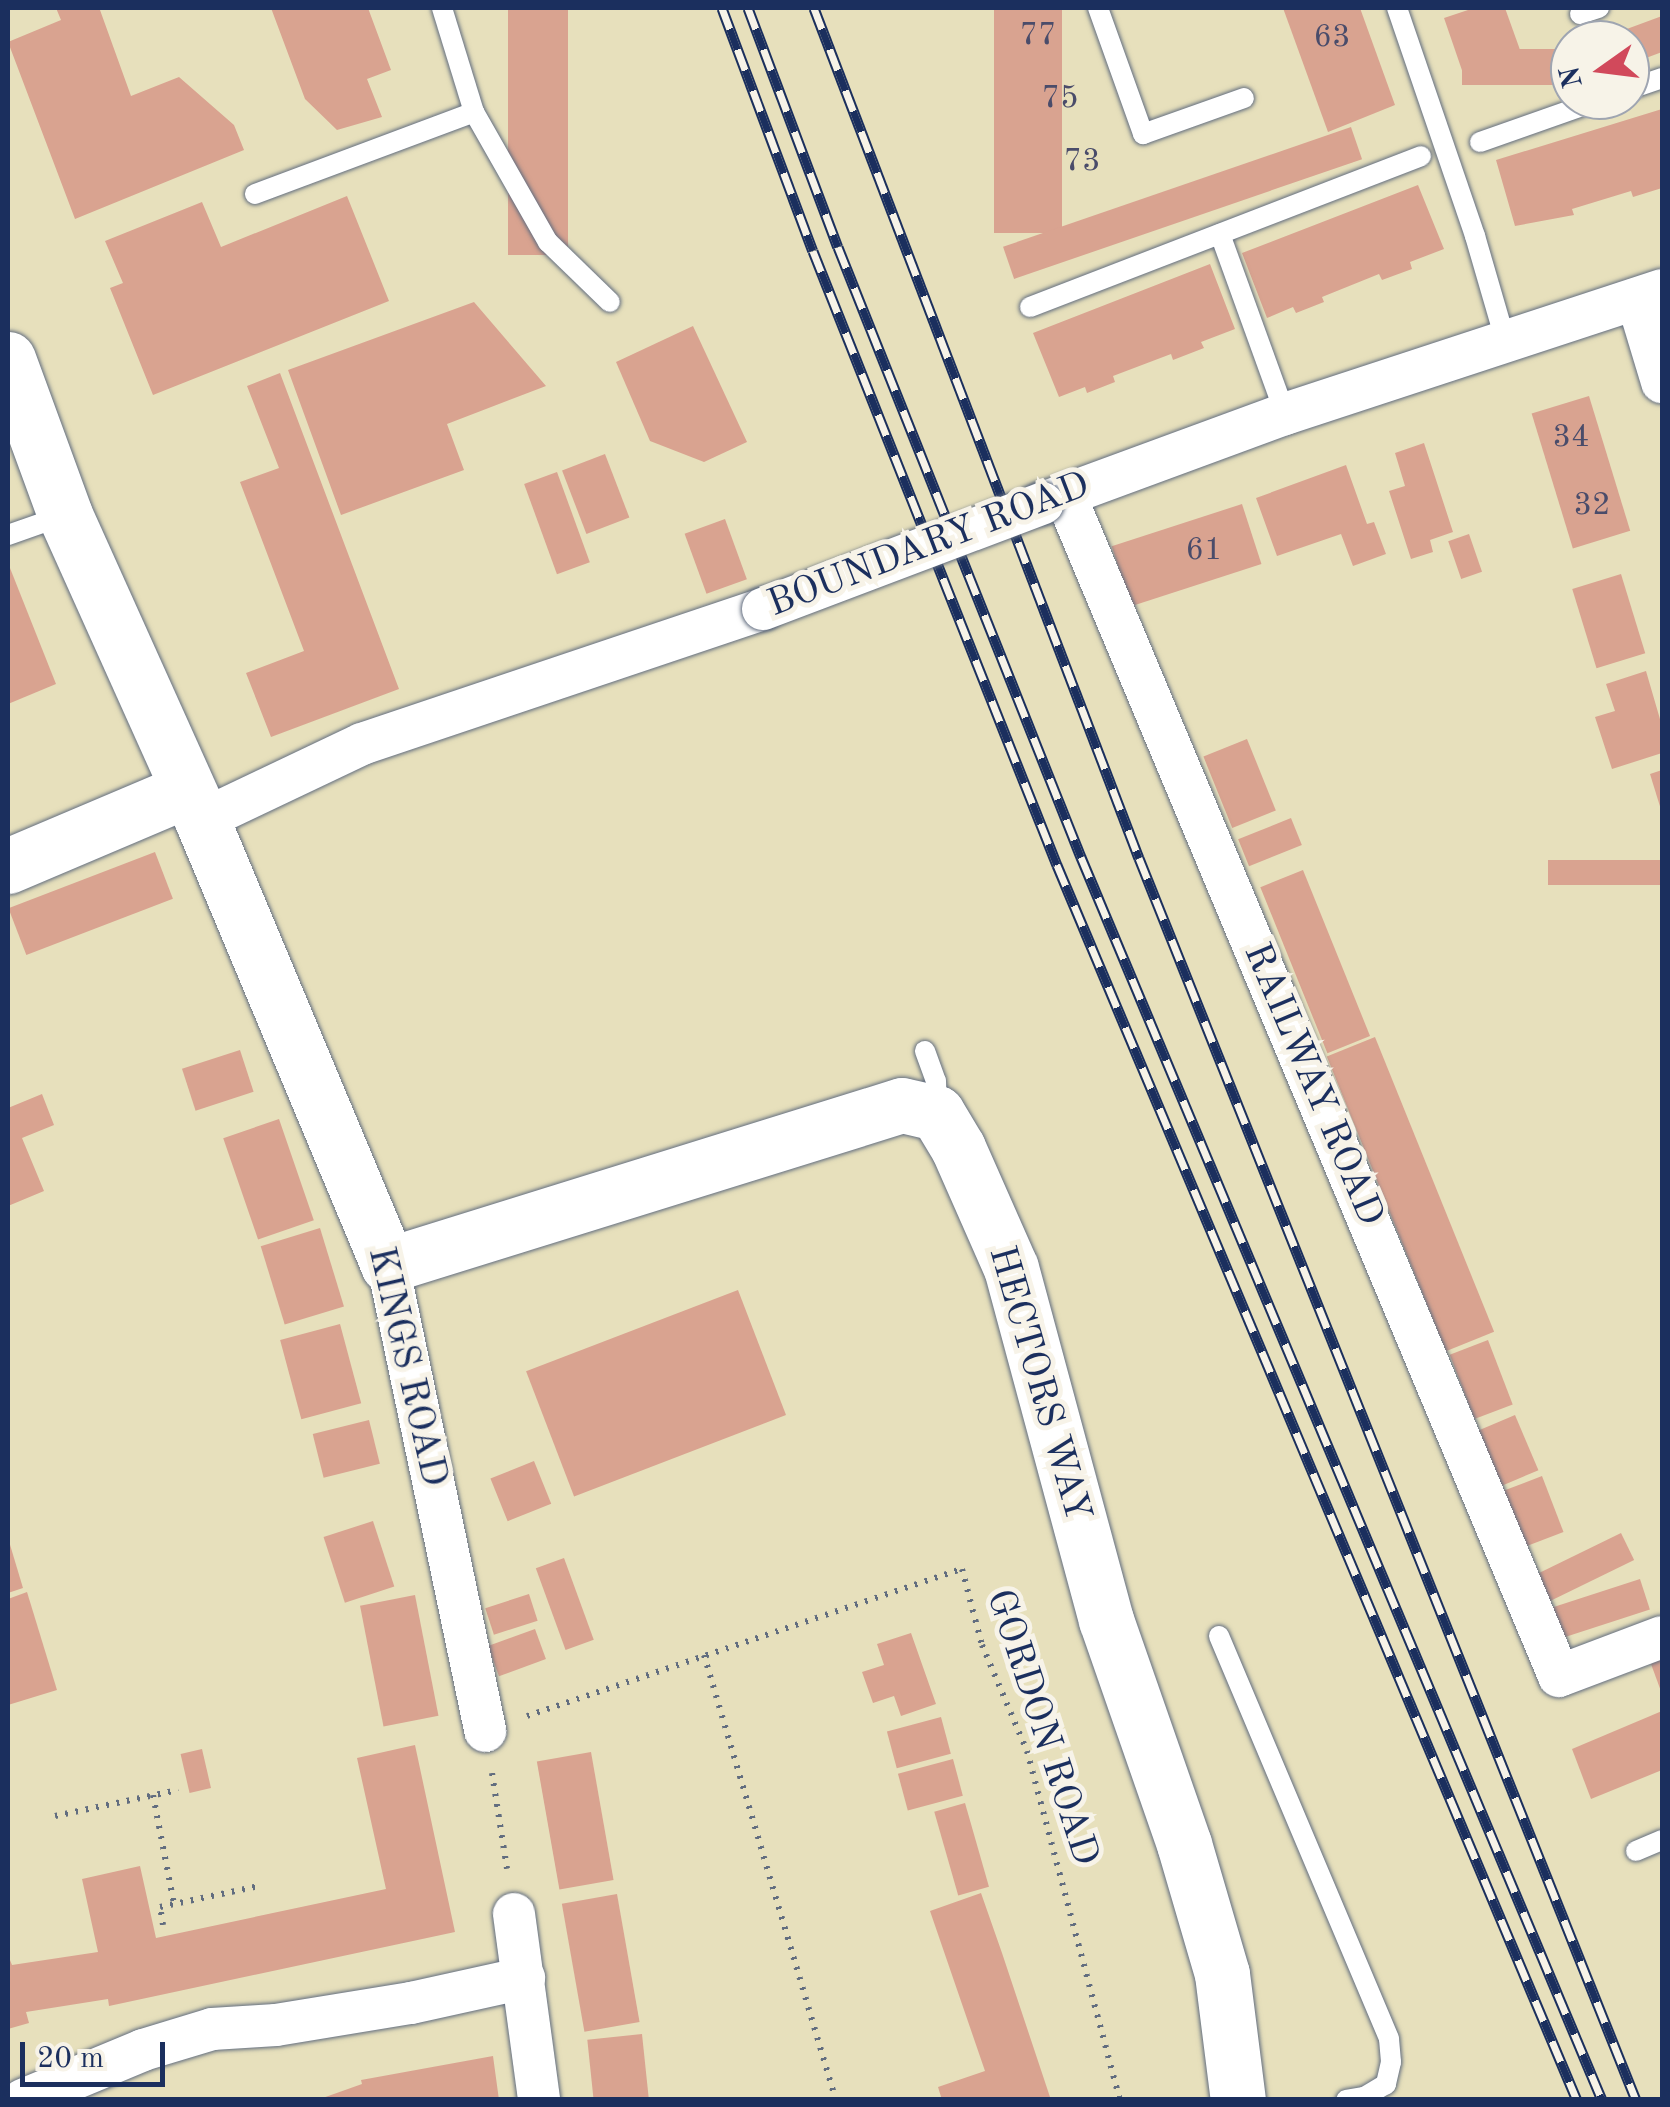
<!DOCTYPE html>
<style>
body{margin:0}
#map{position:relative;width:1670px;height:2107px;overflow:hidden;background:#e7e0bc;font-family:"Old Standard TT",serif}
div>[style]{position:absolute}
.building>*{inset:0;background:#d9a390;transform-origin:0 0}
.path>*{height:6px;margin-top:-3px;transform-origin:0;background:repeating-linear-gradient(90deg,#626d7f 0 2.5px,transparent 0 10.5px)}
.roads{filter:drop-shadow(0 0 2px #626d7f) drop-shadow(0 0 2px #626d7f)}
.lane>*{height:20px;margin:-10px;padding:0 10px;transform-origin:10px;border-radius:10px;background:#fff}
.street>*{height:42px;margin:-21px;padding:0 21px;transform-origin:21px;border-radius:21px;background:#fff}
.secondary>*{height:55px;margin:-27.5px;padding:0 27.5px;transform-origin:27.5px;border-radius:27.5px;background:#fff}
.rail>*{height:11px;margin-top:-5.5px;transform-origin:0;background:repeating-linear-gradient(90deg,#f7f3e8 0 22px,#1b2f5e 0 44px);box-sizing:border-box;border-block:2px solid #1b2f5e}
.bridges{filter:drop-shadow(0 0 2px #626d7f) drop-shadow(0 0 2px #626d7f)}
.street-bridge>*{height:42px;margin:-21px;padding:0 21px;transform-origin:21px;border-radius:21px;background:#fff}
span{translate:-50% -50%;white-space:nowrap;text-align:center;line-height:1.15;-webkit-text-stroke:10px #f7f3e8;paint-order:stroke}
.number-label{font-size:32px;color:#4a4c6a}
.number-label span{-webkit-text-stroke-width:0}
.street-label{font-size:38px;color:#1b2f5e}
.frame{position:absolute;inset:0;border:10px solid #1b2f5e;pointer-events:none}
.north{position:absolute;left:1550px;top:20px;width:100px;height:100px;box-sizing:border-box;background:#f7f3e8;border:2px solid #9fa5b1;border-radius:50%;rotate:256deg;font-size:28px;font-weight:700;line-height:40px;text-align:center;color:#1b2f5e}
.north::after{content:'';display:block;margin:auto;width:35px;height:45px;background:#d1495b;clip-path:polygon(50% 0,100% 100%,50% 72%,0 100%)}
.scale{position:absolute;left:20px;top:2042px;width:145px;height:45px;box-sizing:border-box;border:5px solid #1b2f5e;border-top:0;padding-left:12px;font-size:30px;line-height:35px;white-space:nowrap;color:#1b2f5e;-webkit-text-stroke:8px #f7f3e8;paint-order:stroke}
</style>
<div id="map">
<div class="building">
<i style="clip-path:polygon(56px 8px,100px 10px,131px 96px,179px 77px,234px 125px,244px 150px,75px 219px,8px 42px,61px 20px)"></i>
<i style="clip-path:polygon(271px 8px,368px 8px,391px 70px,367px 79px,382px 117px,337px 130px,305px 99px)"></i>
<i style="left:508px;top:8px;width:60px;height:247px"></i>
<i style="left:994px;top:8px;width:68px;height:225px"></i>
<i style="clip-path:polygon(1283px 8px,1360px 8px,1395px 105px,1328px 132px)"></i>
<i style="clip-path:polygon(1474px 8px,1505px 8px,1524px 61px,1466px 82px,1444px 18px)"></i>
<i style="clip-path:polygon(1662px 16px,1662px 52px,1630px 64px,1630px 40px,1597px 40px)"></i>
<i style="left:1570px;top:49px;width:36px;height:108px;rotate:90deg"></i>
<i style="clip-path:polygon(1662px 109px,1662px 188px,1633px 197px,1631px 191px,1572px 209px,1574px 215px,1515px 226px,1496px 160px)"></i>
<i style="left:1351px;top:127px;width:34px;height:368px;rotate:71deg"></i>
<i style="clip-path:polygon(1418px 185px,1444px 249px,1410px 262px,1412px 269px,1382px 280px,1379px 274px,1322px 297px,1324px 302px,1296px 313px,1293px 307px,1267px 318px,1242px 253px)"></i>
<i style="clip-path:polygon(347px 196px,389px 301px,153px 395px,110px 288px,123px 283px,105px 241px,202px 202px,221px 247px)"></i>
<i style="clip-path:polygon(1210px 264px,1235px 329px,1201px 342px,1204px 348px,1173px 360px,1171px 354px,1113px 376px,1115px 382px,1087px 393px,1085px 387px,1059px 397px,1033px 333px)"></i>
<i style="clip-path:polygon(474px 302px,546px 386px,447px 424px,464px 470px,341px 515px,288px 370px)"></i>
<i style="clip-path:polygon(693px 326px,747px 442px,704px 462px,650px 441px,616px 362px)"></i>
<i style="clip-path:polygon(280px 373px,399px 689px,271px 737px,246px 673px,304px 651px,240px 482px,279px 468px,247px 386px)"></i>
<i style="left:1589px;top:396px;width:141px;height:60px;rotate:73deg"></i>
<i style="clip-path:polygon(1424px 443px,1453px 532px,1430px 540px,1433px 552px,1411px 559px,1389px 491px,1405px 486px,1395px 453px)"></i>
<i style="left:605px;top:454px;width:68px;height:46px;rotate:69deg"></i>
<i style="clip-path:polygon(1346px 465px,1367px 524px,1374px 522px,1386px 554px,1353px 566px,1341px 534px,1277px 556px,1256px 498px)"></i>
<i style="left:557px;top:472px;width:96px;height:35px;rotate:70deg"></i>
<i style="left:1242px;top:504px;width:63px;height:137px;rotate:72deg"></i>
<i style="left:725px;top:519px;width:64px;height:43px;rotate:70deg"></i>
<i style="left:1469px;top:534px;width:40px;height:22px;rotate:71deg"></i>
<i style="clip-path:polygon(8px 563px,56px 684px,8px 704px)"></i>
<i style="left:1621px;top:574px;width:83px;height:51px;rotate:73deg"></i>
<i style="clip-path:polygon(1646px 671px,1662px 726px,1662px 753px,1612px 769px,1595px 717px,1615px 711px,1606px 684px)"></i>
<i style="left:1247px;top:739px;width:77px;height:47px;rotate:68deg"></i>
<i style="clip-path:polygon(1662px 770px,1662px 813px,1650px 774px)"></i>
<i style="left:1291px;top:818px;width:29px;height:57px;rotate:68deg"></i>
<i style="left:155px;top:852px;width:50px;height:157px;rotate:69deg"></i>
<i style="left:1662px;top:860px;width:25px;height:114px;rotate:90deg"></i>
<i style="left:1303px;top:870px;width:179px;height:46px;rotate:68deg"></i>
<i style="left:1375px;top:1037px;width:318px;height:52px;rotate:68deg"></i>
<i style="left:240px;top:1050px;width:44px;height:61px;rotate:72deg"></i>
<i style="clip-path:polygon(42px 1094px,54px 1125px,22px 1138px,44px 1191px,8px 1206px,8px 1108px)"></i>
<i style="left:279px;top:1119px;width:107px;height:59px;rotate:71deg"></i>
<i style="left:320px;top:1228px;width:82px;height:62px;rotate:73deg"></i>
<i style="left:738px;top:1290px;width:134px;height:227px;rotate:69deg"></i>
<i style="left:340px;top:1324px;width:82px;height:62px;rotate:75deg"></i>
<i style="left:1488px;top:1340px;width:69px;height:41px;rotate:69deg"></i>
<i style="left:1515px;top:1415px;width:60px;height:41px;rotate:67deg"></i>
<i style="left:369px;top:1420px;width:45px;height:58px;rotate:76deg"></i>
<i style="left:534px;top:1461px;width:46px;height:47px;rotate:68deg"></i>
<i style="left:1542px;top:1476px;width:60px;height:42px;rotate:69deg"></i>
<i style="left:373px;top:1521px;width:69px;height:52px;rotate:72deg"></i>
<i style="left:1621px;top:1533px;width:30px;height:94px;rotate:64deg"></i>
<i style="clip-path:polygon(8px 1538px,23px 1588px,8px 1593px)"></i>
<i style="left:564px;top:1558px;width:87px;height:30px;rotate:70deg"></i>
<i style="left:1640px;top:1579px;width:32px;height:98px;rotate:72deg"></i>
<i style="clip-path:polygon(27px 1592px,57px 1690px,8px 1705px,8px 1599px)"></i>
<i style="left:529px;top:1594px;width:28px;height:46px;rotate:72deg"></i>
<i style="left:415px;top:1595px;width:123px;height:56px;rotate:79deg"></i>
<i style="left:535px;top:1629px;width:32px;height:50px;rotate:70deg"></i>
<i style="clip-path:polygon(911px 1633px,936px 1704px,901px 1716px,894px 1696px,873px 1703px,862px 1672px,884px 1665px,877px 1644px)"></i>
<i style="clip-path:polygon(1662px 1659px,1662px 1694px,1651px 1664px)"></i>
<i style="clip-path:polygon(1662px 1711px,1662px 1770px,1591px 1799px,1572px 1749px)"></i>
<i style="left:941px;top:1717px;width:38px;height:56px;rotate:75deg"></i>
<i style="clip-path:polygon(415px 1745px,455px 1932px,109px 2006px,108px 1999px,26px 2012px,29px 2023px,8px 2029px,8px 1955px,12px 1965px,98px 1952px,82px 1879px,140px 1866px,156px 1938px,386px 1889px,357px 1758px)"></i>
<i style="left:202px;top:1749px;width:40px;height:22px;rotate:77deg"></i>
<i style="left:591px;top:1752px;width:130px;height:55px;rotate:80deg"></i>
<i style="left:953px;top:1759px;width:38px;height:57px;rotate:75deg"></i>
<i style="left:965px;top:1803px;width:87px;height:32px;rotate:74deg"></i>
<i style="clip-path:polygon(981px 1893px,1002px 1953px,1051px 2100px,942px 2100px,938px 2087px,985px 2071px,930px 1911px)"></i>
<i style="left:617px;top:1894px;width:130px;height:56px;rotate:80deg"></i>
<i style="left:642px;top:2034px;width:66px;height:55px;rotate:84deg"></i>
<i style="clip-path:polygon(493px 2056px,499px 2100px,317px 2100px,362px 2084px,361px 2080px)"></i>
</div>
<div class="path">
<i style="left:704px;top:1655px;width:464px;rotate:73.5deg"></i>
<i style="left:527px;top:1716px;width:459px;rotate:-18.7deg"></i>
<i style="left:962px;top:1569px;width:79px;rotate:75.3deg"></i>
<i style="left:982px;top:1645px;width:115px;rotate:67deg"></i>
<i style="left:1027px;top:1751px;width:361px;rotate:75.1deg"></i>
<i style="left:492px;top:1773px;width:97px;rotate:81.1deg"></i>
<i style="left:153px;top:1795px;width:111px;rotate:79.1deg"></i>
<i style="left:55px;top:1816px;width:126px;rotate:-11.9deg"></i>
<i style="left:163px;top:1925px;width:18px;rotate:-99deg"></i>
<i style="left:160px;top:1907px;width:101px;rotate:-12deg"></i>
</div>
<div class="roads">
<div class="lane">
<i style="left:442px;top:8px;width:109px;rotate:72.9deg"></i>
<i style="left:474px;top:112px;width:150px;rotate:60.4deg"></i>
<i style="left:548px;top:242px;width:86px;rotate:44.1deg"></i>
<i style="left:1098px;top:8px;width:134px;rotate:70.3deg"></i>
<i style="left:1143px;top:134px;width:107px;rotate:-19.6deg"></i>
<i style="left:1397px;top:8px;width:241px;rotate:71.1deg"></i>
<i style="left:1475px;top:236px;width:111px;rotate:73.8deg"></i>
<i style="left:1580px;top:14px;width:20px;rotate:-18deg"></i>
<i style="left:1630px;top:89px;width:34px;rotate:-19deg"></i>
<i style="left:1480px;top:142px;width:126px;rotate:-19.4deg"></i>
<i style="left:255px;top:194px;width:234px;rotate:-20.5deg"></i>
<i style="left:1220px;top:234px;width:191px;rotate:70.1deg"></i>
<i style="left:1030px;top:307px;width:419px;rotate:-21.1deg"></i>
<i style="left:8px;top:535px;width:57px;rotate:-19.4deg"></i>
<i style="left:925px;top:1051px;width:32px;rotate:70deg"></i>
<i style="left:936px;top:1081px;width:30px;rotate:88deg"></i>
<i style="left:1219px;top:1636px;width:437px;rotate:67.1deg"></i>
<i style="left:1389px;top:2039px;width:23px;rotate:85deg"></i>
<i style="left:1391px;top:2062px;width:23px;rotate:103deg"></i>
<i style="left:1386px;top:2084px;width:26px;rotate:149deg"></i>
<i style="left:1364px;top:2097px;width:18px;rotate:171deg"></i>
<i style="left:1636px;top:1851px;width:28px;rotate:-23deg"></i>
</div>
<div class="street">
<i style="left:1637px;top:299px;width:87px;rotate:73.2deg"></i>
<i style="left:1065px;top:495px;width:1280px;rotate:67.3deg"></i>
<i style="left:1559px;top:1676px;width:110px;rotate:-20.7deg"></i>
<i style="left:1043px;top:503px;width:258px;rotate:-20.2deg"></i>
<i style="left:1285px;top:414px;width:397px;rotate:-18.2deg"></i>
<i style="left:202px;top:820px;width:177px;rotate:-25.4deg"></i>
<i style="left:362px;top:744px;width:423px;rotate:-18.6deg"></i>
<i style="left:388px;top:1265px;width:476px;rotate:78.2deg"></i>
<i style="left:514px;top:1914px;width:188px;rotate:82.3deg"></i>
<i style="left:23px;top:2100px;width:130px;rotate:-22.6deg"></i>
<i style="left:143px;top:2050px;width:72px;rotate:-16.9deg"></i>
<i style="left:212px;top:2029px;width:64px;rotate:-3.6deg"></i>
<i style="left:276px;top:2025px;width:137px;rotate:-9.3deg"></i>
<i style="left:411px;top:2003px;width:116px;rotate:-12.5deg"></i>
</div>
<div class="secondary">
<i style="left:8px;top:359px;width:166px;rotate:69.9deg"></i>
<i style="left:65px;top:515px;width:334px;rotate:65.8deg"></i>
<i style="left:202px;top:820px;width:482px;rotate:67.3deg"></i>
<i style="left:388px;top:1265px;width:538px;rotate:-17.29deg"></i>
<i style="left:902px;top:1105px;width:36px;rotate:13deg"></i>
<i style="left:937px;top:1113px;width:41px;rotate:59deg"></i>
<i style="left:958px;top:1148px;width:131px;rotate:66.2deg"></i>
<i style="left:1011px;top:1268px;width:365px;rotate:74.9deg"></i>
<i style="left:1106px;top:1620px;width:237px;rotate:70.8deg"></i>
<i style="left:1184px;top:1844px;width:135px;rotate:73.7deg"></i>
<i style="left:1222px;top:1974px;width:127px;rotate:82.8deg"></i>
<i style="left:8px;top:866px;width:194px;rotate:-23deg"></i>
</div>
</div>
<div class="rail">
<i style="left:722px;top:8px;width:259px;rotate:69.5deg"></i>
<i style="left:813px;top:251px;width:661px;rotate:68.33deg"></i>
<i style="left:1057px;top:865px;width:1340px;rotate:67.17deg"></i>
<i style="left:748px;top:8px;width:255px;rotate:69.4deg"></i>
<i style="left:838px;top:247px;width:657px;rotate:68.28deg"></i>
<i style="left:1081px;top:857px;width:1348px;rotate:67.26deg"></i>
<i style="left:814px;top:8px;width:910px;rotate:69.08deg"></i>
<i style="left:1139px;top:858px;width:1338px;rotate:68.19deg"></i>
</div>
<div class="bridges">
<div class="street-bridge">
<i style="left:763px;top:609px;width:299px;rotate:-20.7deg"></i>
</div>
</div>
<div class="number-label">
<span style="left:1038px;top:36px">77</span>
<span style="left:1332px;top:38px">63</span>
<span style="left:1060px;top:99px">75</span>
<span style="left:1082px;top:162px">73</span>
<span style="left:1571px;top:438px">34</span>
<span style="left:1592px;top:506px">32</span>
<span style="left:1204px;top:551px">61</span>
</div>
<div class="street-label">
<span style="left:929px;top:546px;rotate:-21deg">BOUNDARY ROAD</span>
<span style="left:1312px;top:1085px;rotate:67deg">RAILWAY ROAD</span>
<span style="left:406px;top:1367px;rotate:77deg">KINGS ROAD</span>
<span style="left:1038px;top:1384px;rotate:74deg">HECTORS WAY</span>
<span style="left:1041px;top:1728px;rotate:72deg">GORDON ROAD</span>
</div>
<div class="frame"></div>
<div class="north">N</div>
<div class="scale">20 m</div>
</div>
